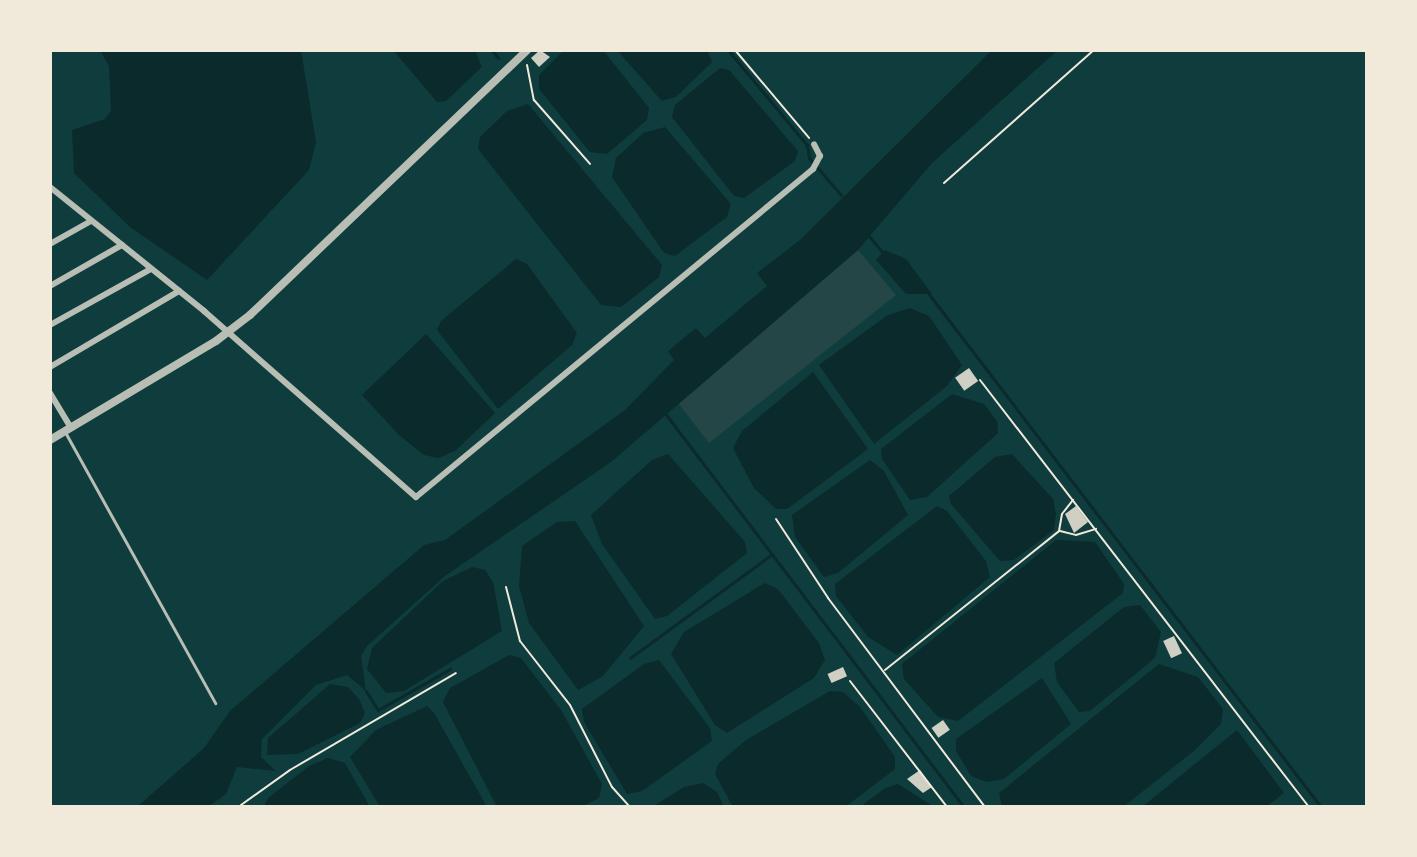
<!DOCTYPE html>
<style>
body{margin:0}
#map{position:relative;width:1417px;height:857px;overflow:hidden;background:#0f3d3e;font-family:"Varela Round",sans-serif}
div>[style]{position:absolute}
.green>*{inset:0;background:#244646}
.water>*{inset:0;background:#0a2a2b}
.stream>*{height:3px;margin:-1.5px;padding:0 1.5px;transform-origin:1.5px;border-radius:1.5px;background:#0a2a2b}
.building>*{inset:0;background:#cfcfc3;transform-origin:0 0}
.path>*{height:2px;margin:-1px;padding:0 1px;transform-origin:1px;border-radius:1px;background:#f1e9da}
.service>*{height:3px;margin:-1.5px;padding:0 1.5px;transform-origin:1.5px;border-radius:1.5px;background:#b8beb3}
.minor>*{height:6px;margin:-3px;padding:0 3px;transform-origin:3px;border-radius:3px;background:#b8beb3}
.tertiary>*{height:8px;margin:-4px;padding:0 4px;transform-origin:4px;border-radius:4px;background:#b8beb3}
span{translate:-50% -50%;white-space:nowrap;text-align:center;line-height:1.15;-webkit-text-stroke:6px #f1e9da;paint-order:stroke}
.frame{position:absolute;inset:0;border:52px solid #f1e9da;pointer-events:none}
</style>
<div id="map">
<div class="green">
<i style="clip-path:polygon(858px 250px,896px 295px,709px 443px,678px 403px)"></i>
</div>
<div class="water">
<i style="clip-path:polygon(100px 50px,301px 50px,316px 142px,309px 170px,207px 280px,130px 227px,74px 173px,72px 130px,105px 119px,111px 111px,109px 66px)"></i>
<i style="clip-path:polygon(393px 50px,475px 50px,482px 67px,446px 101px,437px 102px)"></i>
<i style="clip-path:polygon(564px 50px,603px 50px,649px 108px,647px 120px,607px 154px,590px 152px,539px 89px,539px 75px)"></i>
<i style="clip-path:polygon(617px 50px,707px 50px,712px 62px,676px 97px,662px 101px)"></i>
<i style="clip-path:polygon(992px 50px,1058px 50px,932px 163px,858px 250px,611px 462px,445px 576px,367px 646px,361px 656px,366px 691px,347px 675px,316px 685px,262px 739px,261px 757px,276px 771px,237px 767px,226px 794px,208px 807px,137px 807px,204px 748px,230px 711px,424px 545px,445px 540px,625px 410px,674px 360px,668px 351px,696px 328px,705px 338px,767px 286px,757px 273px,800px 240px)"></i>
<i style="clip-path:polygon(720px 68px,729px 70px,798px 151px,795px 161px,744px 198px,734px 196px,672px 117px,675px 105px)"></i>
<i style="clip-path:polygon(528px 104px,662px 265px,659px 277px,621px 307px,601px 305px,478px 149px,480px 137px,507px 111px)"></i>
<i style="clip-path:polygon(665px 127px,731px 204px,727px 217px,675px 256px,664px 253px,612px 177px,616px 158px,643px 133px)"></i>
<i style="clip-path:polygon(885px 250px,906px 259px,932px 294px,906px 294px,876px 260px)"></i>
<i style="clip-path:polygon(516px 259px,527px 264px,577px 333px,572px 345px,498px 409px,437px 330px,441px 321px)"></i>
<i style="clip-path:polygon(910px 308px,929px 316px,962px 365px,947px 386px,874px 444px,819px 365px,888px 315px)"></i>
<i style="clip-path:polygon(426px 334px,495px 413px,455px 451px,438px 458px,424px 455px,399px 435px,362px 395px)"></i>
<i style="clip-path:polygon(813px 372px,868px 449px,787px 509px,776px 509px,754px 488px,733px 448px,742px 431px)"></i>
<i style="clip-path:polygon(952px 394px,984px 404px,997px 421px,998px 433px,927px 497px,910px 500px,882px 459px,881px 449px)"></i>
<i style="clip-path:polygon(668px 454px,745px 542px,747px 553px,667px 616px,655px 619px,602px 544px,591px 515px,652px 460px)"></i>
<i style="clip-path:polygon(1012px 454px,1053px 499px,1056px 514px,1054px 530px,1014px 560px,1000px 561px,951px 504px,949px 496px,995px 457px)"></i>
<i style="clip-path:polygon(870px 460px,884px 471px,908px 515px,838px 573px,824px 577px,795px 537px,792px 515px)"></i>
<i style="clip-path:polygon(937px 506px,947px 511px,986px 561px,990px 577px,897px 655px,868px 637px,836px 596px,835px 584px)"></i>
<i style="clip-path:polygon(575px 521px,644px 626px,603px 676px,578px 690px,529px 623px,519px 586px,522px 546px,557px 522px)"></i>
<i style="clip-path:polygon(1056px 540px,1095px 542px,1124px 584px,1123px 593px,958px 721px,938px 717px,904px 679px,902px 664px)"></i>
<i style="clip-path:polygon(472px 567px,485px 570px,493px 582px,502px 631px,404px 691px,386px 693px,367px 669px,372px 648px,443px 581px)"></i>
<i style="clip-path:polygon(765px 583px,778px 589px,819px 643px,825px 660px,814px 678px,727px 733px,715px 725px,671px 654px,684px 632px)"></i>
<i style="clip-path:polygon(1140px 605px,1161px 632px,1155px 658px,1090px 711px,1079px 712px,1057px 682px,1054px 663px,1124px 607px)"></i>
<i style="clip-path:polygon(509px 655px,521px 658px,561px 710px,602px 784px,599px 798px,581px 807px,497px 807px,443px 702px,450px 688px)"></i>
<i style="clip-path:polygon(659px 660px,710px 728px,712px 741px,642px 791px,627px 794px,584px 722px,582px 709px,644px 664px)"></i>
<i style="clip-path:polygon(1159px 664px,1198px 677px,1223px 709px,1221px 724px,1195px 750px,1123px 807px,1002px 807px,999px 793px)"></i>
<i style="clip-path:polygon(1042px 678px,1071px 724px,1004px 779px,986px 782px,971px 776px,956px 751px,956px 739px)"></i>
<i style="clip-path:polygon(330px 684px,348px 687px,359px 699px,365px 713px,360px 723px,298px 754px,267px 755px,268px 738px)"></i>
<i style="clip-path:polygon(830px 691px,843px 692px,860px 707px,895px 757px,895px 769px,845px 807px,733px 807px,715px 774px,718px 764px,746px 740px)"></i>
<i style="clip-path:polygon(427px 706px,434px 713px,487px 807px,380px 807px,350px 757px,376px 730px)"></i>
<i style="clip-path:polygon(1237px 730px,1284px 793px,1266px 807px,1142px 807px)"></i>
<i style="clip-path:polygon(328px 758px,345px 763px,370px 807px,264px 807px,268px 798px,309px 766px)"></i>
<i style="clip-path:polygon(703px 783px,717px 792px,724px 807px,652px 807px,684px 787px)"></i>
<i style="clip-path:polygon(898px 784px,934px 807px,860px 807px,885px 788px)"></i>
</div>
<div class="stream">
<i style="left:492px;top:50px;width:10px;rotate:53deg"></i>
<i style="left:728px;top:50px;width:124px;rotate:50.3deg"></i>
<i style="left:807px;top:145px;width:13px;rotate:81deg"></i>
<i style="left:809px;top:158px;width:49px;rotate:49.1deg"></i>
<i style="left:868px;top:235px;width:25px;rotate:50deg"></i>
<i style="left:928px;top:293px;width:647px;rotate:52.6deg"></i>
<i style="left:664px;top:412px;width:496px;rotate:52.8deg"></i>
<i style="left:630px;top:658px;width:176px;rotate:-36.2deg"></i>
<i style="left:366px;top:691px;width:22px;rotate:58deg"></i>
<i style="left:378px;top:710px;width:83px;rotate:-29.7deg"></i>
</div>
<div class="building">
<i style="clip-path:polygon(540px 50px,550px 57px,539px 67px,531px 58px)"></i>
<i style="left:969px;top:368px;width:16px;height:17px;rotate:55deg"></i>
<i style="clip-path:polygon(1076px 506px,1088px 522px,1074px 533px,1065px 514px)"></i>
<i style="left:1174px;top:636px;width:19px;height:12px;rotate:65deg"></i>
<i style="left:843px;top:667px;width:10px;height:17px;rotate:66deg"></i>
<i style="left:943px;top:720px;width:12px;height:14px;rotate:55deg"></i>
<i style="clip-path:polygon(920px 770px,932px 787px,923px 793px,907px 779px)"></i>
</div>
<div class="path">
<i style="left:735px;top:50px;width:115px;rotate:49.9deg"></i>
<i style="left:527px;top:65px;width:36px;rotate:79deg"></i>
<i style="left:534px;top:100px;width:85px;rotate:48.8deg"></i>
<i style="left:944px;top:183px;width:200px;rotate:-41.6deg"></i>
<i style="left:980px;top:380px;width:539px;rotate:52.39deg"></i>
<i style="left:776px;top:519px;width:95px;rotate:56.6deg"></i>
<i style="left:828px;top:598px;width:261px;rotate:53.1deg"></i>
<i style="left:1060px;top:531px;width:16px;rotate:14deg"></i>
<i style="left:1076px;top:535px;width:21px;rotate:-17deg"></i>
<i style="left:506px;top:587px;width:56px;rotate:75.5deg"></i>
<i style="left:520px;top:641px;width:81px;rotate:52deg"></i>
<i style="left:570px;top:705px;width:92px;rotate:62.9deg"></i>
<i style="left:612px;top:787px;width:27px;rotate:48deg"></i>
<i style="left:885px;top:670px;width:223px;rotate:-38.6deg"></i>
<i style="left:1059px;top:531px;width:17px;rotate:-80deg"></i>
<i style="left:1062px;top:514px;width:18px;rotate:-52deg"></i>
<i style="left:850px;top:681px;width:159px;rotate:52.4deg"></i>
<i style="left:241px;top:805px;width:60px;rotate:-35.5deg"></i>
<i style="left:290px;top:770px;width:192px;rotate:-30.3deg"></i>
<i style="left:218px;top:807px;width:26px"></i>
</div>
<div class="service">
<i style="left:65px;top:432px;width:310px;rotate:61deg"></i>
</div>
<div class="minor">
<i style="left:50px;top:187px;width:198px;rotate:38.8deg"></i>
<i style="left:204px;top:311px;width:282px;rotate:41.3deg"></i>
<i style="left:416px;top:497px;width:515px;rotate:-39.56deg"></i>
<i style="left:813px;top:169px;width:15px;rotate:-62deg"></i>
<i style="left:820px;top:156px;width:13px;rotate:-117deg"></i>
<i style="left:50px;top:244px;width:47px;rotate:-29.3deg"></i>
<i style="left:50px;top:286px;width:83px;rotate:-29.7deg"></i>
<i style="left:50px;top:325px;width:115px;rotate:-29deg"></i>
<i style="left:50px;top:367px;width:150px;rotate:-30.5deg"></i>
<i style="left:50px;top:393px;width:41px;rotate:59deg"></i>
</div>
<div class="tertiary">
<i style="left:50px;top:440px;width:193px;rotate:-30.8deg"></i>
<i style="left:216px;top:341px;width:43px;rotate:-37.4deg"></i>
<i style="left:250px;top:315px;width:383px;rotate:-43.7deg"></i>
</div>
<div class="frame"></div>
</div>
